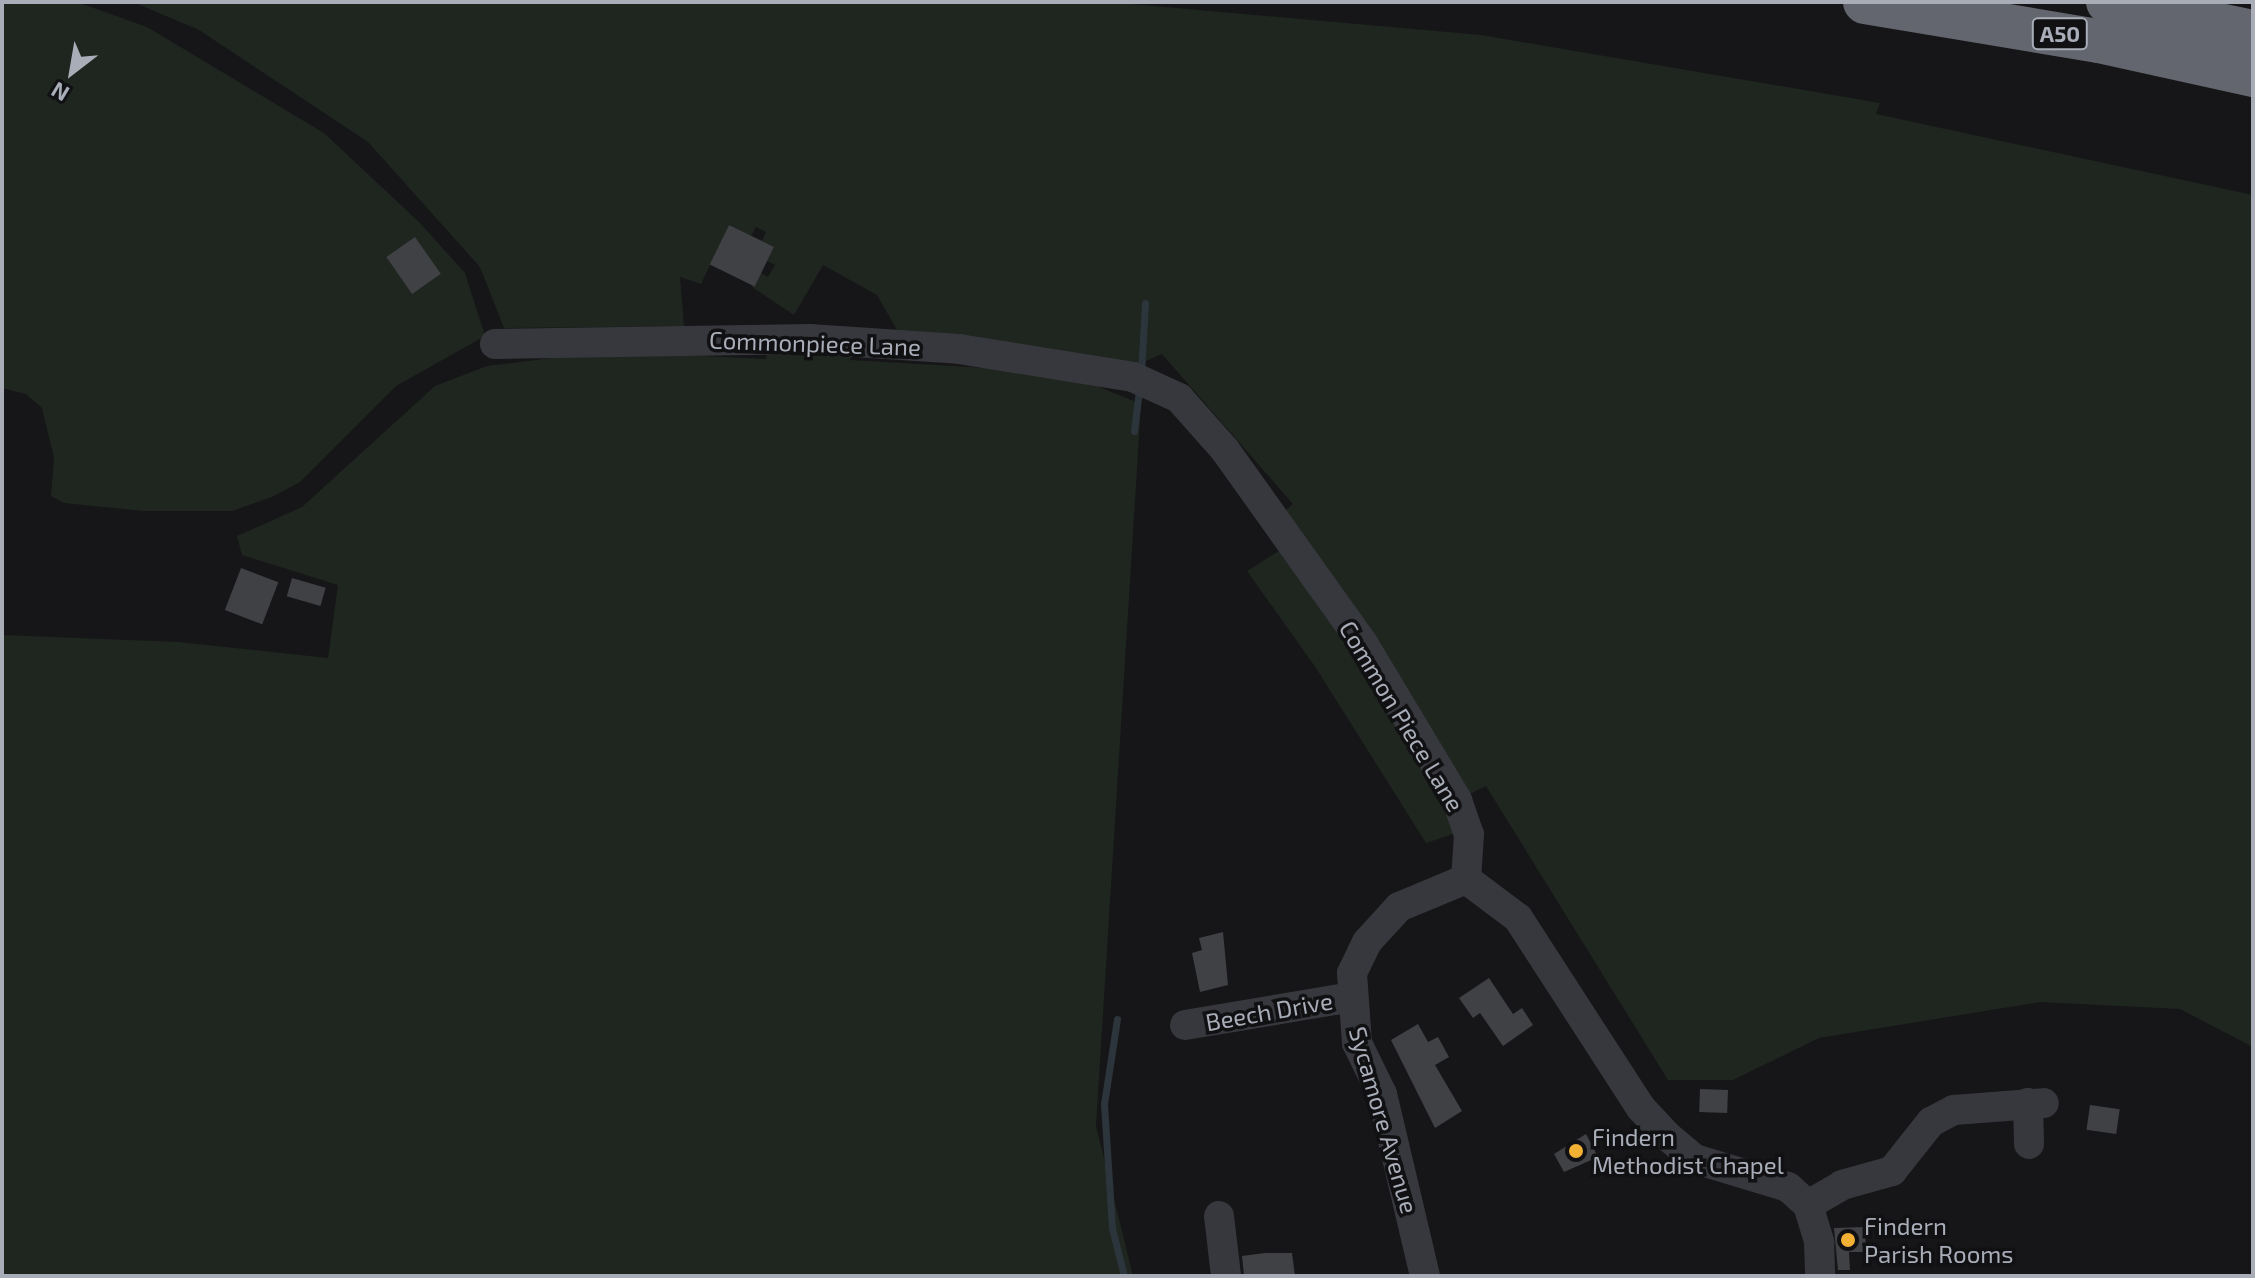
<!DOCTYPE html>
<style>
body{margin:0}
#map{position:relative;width:2255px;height:1278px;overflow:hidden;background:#161618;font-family:"Exo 2",sans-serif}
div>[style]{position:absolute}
.green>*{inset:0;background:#1e261f}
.stream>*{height:7px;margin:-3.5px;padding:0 3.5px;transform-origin:3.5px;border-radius:3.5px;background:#2c353c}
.building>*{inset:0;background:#404145;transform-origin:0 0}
.minor>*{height:30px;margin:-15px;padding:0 15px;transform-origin:15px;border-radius:15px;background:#37383d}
.highway>*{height:44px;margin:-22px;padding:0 22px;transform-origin:22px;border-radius:22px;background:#63666e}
.dots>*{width:22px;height:22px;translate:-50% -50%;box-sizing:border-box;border:4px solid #111113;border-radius:50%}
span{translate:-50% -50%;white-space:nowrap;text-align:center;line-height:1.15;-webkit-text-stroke:7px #111113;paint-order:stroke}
.shield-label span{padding:2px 6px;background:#111113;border:2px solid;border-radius:6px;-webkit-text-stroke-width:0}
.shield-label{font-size:22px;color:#a8adb8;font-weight:700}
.street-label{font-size:24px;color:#a8adb8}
.poi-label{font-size:24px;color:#a8adb8}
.left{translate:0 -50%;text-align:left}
.frame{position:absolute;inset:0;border:4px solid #a8adb8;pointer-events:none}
.north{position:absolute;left:32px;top:32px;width:80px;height:80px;-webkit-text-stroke:6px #111113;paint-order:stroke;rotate:211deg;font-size:22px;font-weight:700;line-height:32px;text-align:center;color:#a8adb8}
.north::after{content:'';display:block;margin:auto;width:28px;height:36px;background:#a8adb8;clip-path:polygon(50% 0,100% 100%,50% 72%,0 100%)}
</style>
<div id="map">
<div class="green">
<i style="clip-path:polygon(2px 2px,77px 2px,147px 27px,324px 133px,420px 223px,465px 273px,485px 336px,396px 386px,300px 482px,272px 497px,232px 511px,144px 511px,64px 503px,51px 496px,54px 458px,42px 408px,26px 394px,2px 388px)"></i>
<i style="clip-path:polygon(133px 2px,1109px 2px,1481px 35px,1880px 103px,1876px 114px,2253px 195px,2253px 1047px,2180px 1009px,2040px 1002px,1819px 1038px,1733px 1080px,1668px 1080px,1486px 786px,1445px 806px,1456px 833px,1426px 843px,1316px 668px,1247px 571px,1298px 539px,1277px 517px,1293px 504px,1162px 354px,1139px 364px,897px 330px,877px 295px,823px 265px,794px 315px,752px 287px,759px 272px,768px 277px,775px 265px,767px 261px,774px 247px,762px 241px,766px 232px,756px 227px,751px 236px,729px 225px,701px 284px,680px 277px,684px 326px,504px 328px,480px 267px,368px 142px,199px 30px)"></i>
<i style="clip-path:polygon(769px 339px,860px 342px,850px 360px,1023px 370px,1087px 382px,1141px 404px,1096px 1126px,1133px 1276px,2px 1276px,2px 635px,178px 642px,328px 658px,338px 585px,242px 555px,237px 536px,302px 507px,435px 386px,487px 366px,607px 351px,766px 359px)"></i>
</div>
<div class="stream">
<i style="left:1141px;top:373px;width:70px;rotate:-86.7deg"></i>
<i style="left:1134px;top:431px;width:41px;rotate:-83deg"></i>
<i style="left:1117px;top:1019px;width:86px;rotate:98.7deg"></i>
<i style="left:1104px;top:1104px;width:124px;rotate:86.3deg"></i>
<i style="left:1112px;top:1228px;width:49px;rotate:76deg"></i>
</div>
<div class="building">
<i style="left:729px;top:225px;width:50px;height:44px;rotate:26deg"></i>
<i style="left:415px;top:237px;width:45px;height:35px;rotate:55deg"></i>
<i style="left:241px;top:568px;width:40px;height:45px;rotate:21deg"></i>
<i style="left:292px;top:578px;width:35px;height:19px;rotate:16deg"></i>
<i style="clip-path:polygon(1223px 932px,1228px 985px,1200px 992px,1192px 953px,1202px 950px,1199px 938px)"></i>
<i style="clip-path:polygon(1489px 978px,1513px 1014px,1522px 1008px,1533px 1025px,1503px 1046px,1480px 1013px,1473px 1018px,1459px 998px)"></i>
<i style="clip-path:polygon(1418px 1024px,1428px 1042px,1438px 1037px,1449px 1057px,1435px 1065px,1462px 1111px,1435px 1128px,1391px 1040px)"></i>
<i style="left:1700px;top:1089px;width:28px;height:23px;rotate:2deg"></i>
<i style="left:2090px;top:1105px;width:30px;height:25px;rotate:8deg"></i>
<i style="clip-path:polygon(1586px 1134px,1598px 1157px,1564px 1172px,1554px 1154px)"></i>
<i style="clip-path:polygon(1865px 1227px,1866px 1252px,1849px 1252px,1850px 1270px,1838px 1270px,1834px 1228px)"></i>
<i style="clip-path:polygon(1265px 1253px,1292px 1253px,1295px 1276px,1244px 1276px,1242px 1256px)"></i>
</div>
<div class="minor">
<i style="left:495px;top:344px;width:315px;rotate:-0.9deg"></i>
<i style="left:810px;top:339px;width:149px;rotate:3.8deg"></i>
<i style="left:959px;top:349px;width:176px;rotate:9.1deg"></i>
<i style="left:1133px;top:377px;width:51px;rotate:24.5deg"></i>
<i style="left:1179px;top:398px;width:69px;rotate:48.5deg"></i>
<i style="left:1225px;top:450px;width:239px;rotate:54.5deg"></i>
<i style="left:1364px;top:645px;width:181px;rotate:59deg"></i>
<i style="left:1457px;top:800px;width:36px;rotate:71deg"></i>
<i style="left:1469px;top:834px;width:45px;rotate:93.8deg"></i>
<i style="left:1466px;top:879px;width:65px;rotate:36.9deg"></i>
<i style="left:1518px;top:918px;width:226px;rotate:57.1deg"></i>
<i style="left:1641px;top:1108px;width:37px;rotate:47deg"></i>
<i style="left:1666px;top:1135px;width:38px;rotate:40deg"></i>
<i style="left:1695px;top:1159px;width:97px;rotate:16.8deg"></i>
<i style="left:1788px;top:1187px;width:27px;rotate:42deg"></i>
<i style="left:1808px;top:1205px;width:39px;rotate:73deg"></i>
<i style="left:1819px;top:1242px;width:34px;rotate:88deg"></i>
<i style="left:1185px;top:1025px;width:169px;rotate:-9.5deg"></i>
<i style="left:2028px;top:1103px;width:41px;rotate:88.6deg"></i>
<i style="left:1808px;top:1205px;width:39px;rotate:-30deg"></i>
<i style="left:1842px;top:1185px;width:52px;rotate:-15.6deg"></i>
<i style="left:1892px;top:1171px;width:63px;rotate:-51.5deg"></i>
<i style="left:1931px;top:1122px;width:26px;rotate:-28deg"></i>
<i style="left:1954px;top:1110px;width:90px;rotate:-4.4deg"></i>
<i style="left:1219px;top:1216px;width:60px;rotate:83.3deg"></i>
<i style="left:1425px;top:1276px;width:187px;rotate:-103.3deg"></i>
<i style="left:1382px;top:1094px;width:57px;rotate:-116.1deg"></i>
<i style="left:1357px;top:1043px;width:70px;rotate:-94.1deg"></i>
<i style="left:1352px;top:973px;width:34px;rotate:-64deg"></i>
<i style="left:1367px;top:942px;width:47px;rotate:-47.6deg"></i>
<i style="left:1399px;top:907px;width:73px;rotate:-22.7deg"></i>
</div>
<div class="highway">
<i style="left:1865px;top:2px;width:237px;rotate:9.5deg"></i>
<i style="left:2099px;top:41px;width:158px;rotate:12.4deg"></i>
<i style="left:2108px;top:2px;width:148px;rotate:11.7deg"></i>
</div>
<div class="dots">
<i style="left:1576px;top:1151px;background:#f2b134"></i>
<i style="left:1848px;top:1240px;background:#f2b134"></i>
</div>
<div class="shield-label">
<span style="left:2060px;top:34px">A50</span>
</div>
<div class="street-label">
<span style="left:815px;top:343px;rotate:2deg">Commonpiece Lane</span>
<span style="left:1402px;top:716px;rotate:59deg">Common Piece Lane</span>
<span style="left:1269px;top:1011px;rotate:-10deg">Beech Drive</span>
<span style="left:1384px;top:1120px;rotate:74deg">Sycamore Avenue</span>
</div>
<div class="poi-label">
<span class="left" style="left:1592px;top:1151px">Findern<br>Methodist Chapel</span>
<span class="left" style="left:1864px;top:1240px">Findern<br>Parish Rooms</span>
</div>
<div class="frame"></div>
<div class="north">N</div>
</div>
